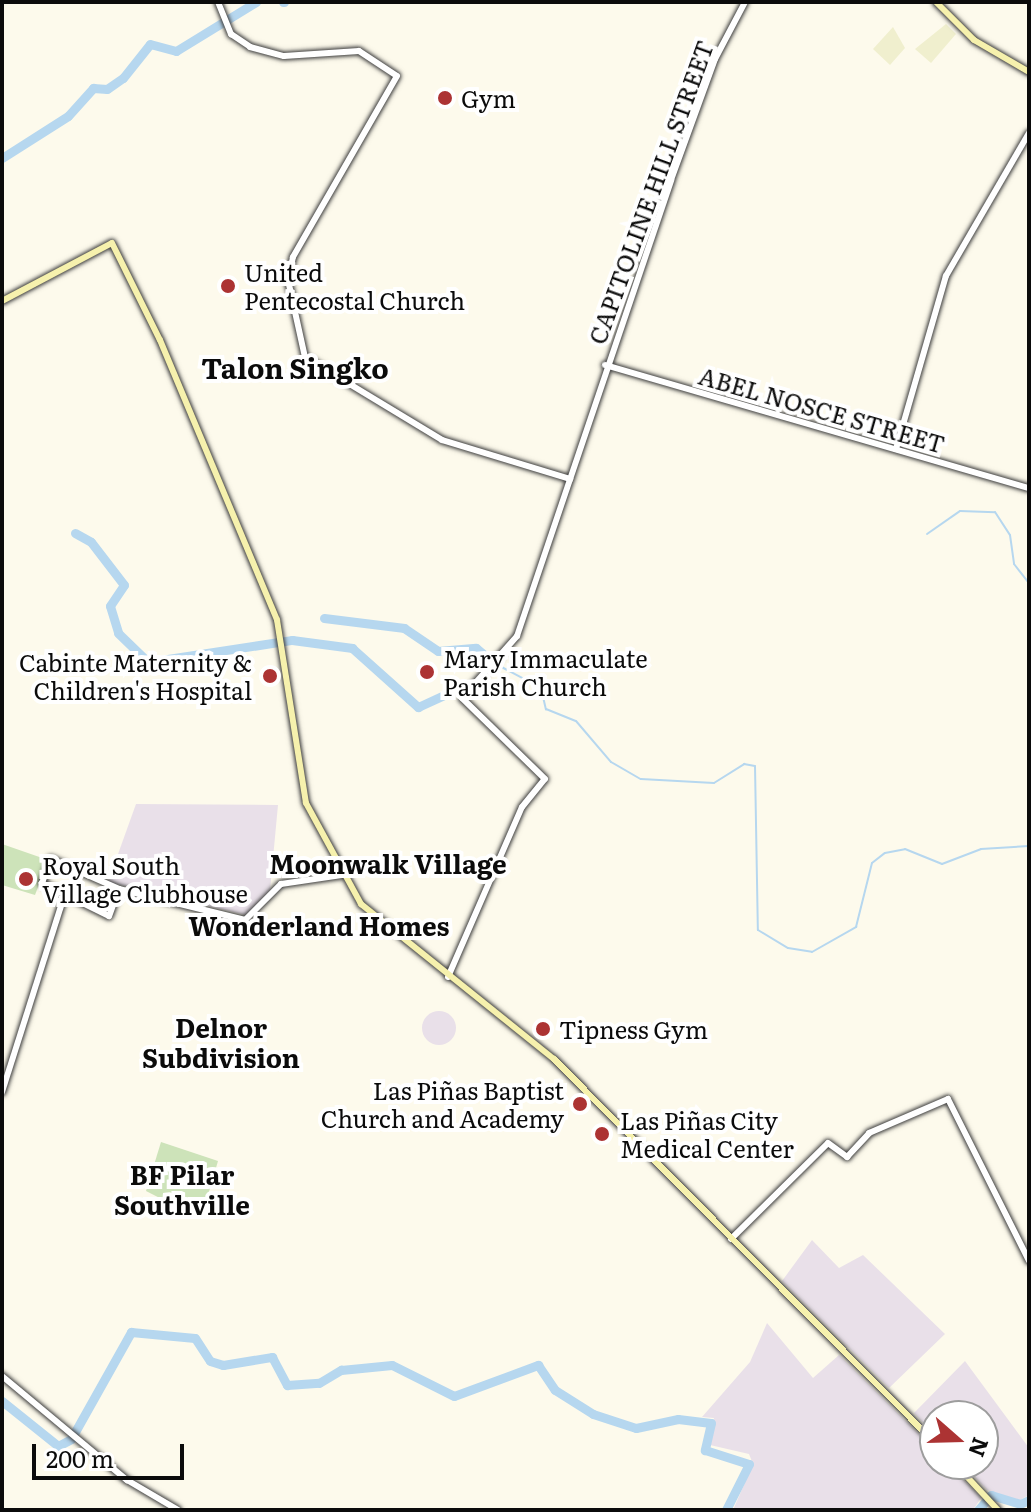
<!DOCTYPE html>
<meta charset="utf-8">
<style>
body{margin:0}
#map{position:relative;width:1031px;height:1512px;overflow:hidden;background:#fdfaec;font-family:Literata,serif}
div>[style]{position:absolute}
.industrial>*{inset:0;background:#e9e0e9}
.round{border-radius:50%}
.farmland>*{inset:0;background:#f0efce}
.green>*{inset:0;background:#cde3b9}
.stream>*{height:2px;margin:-1px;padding:0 1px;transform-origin:1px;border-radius:1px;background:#b6d7ef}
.river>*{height:9px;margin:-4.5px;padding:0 4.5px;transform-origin:4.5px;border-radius:4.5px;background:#b6d7ef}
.roads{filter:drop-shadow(0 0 2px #3e3e3e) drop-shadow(0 0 2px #3e3e3e)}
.tertiary>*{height:6px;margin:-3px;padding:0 3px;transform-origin:3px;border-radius:3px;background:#fff}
.secondary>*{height:6px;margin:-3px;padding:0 3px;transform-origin:3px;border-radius:3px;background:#f6f1ad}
.dots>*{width:22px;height:22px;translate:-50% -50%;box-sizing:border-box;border:4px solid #fff;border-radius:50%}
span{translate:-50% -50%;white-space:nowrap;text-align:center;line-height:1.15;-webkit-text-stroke:8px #fff;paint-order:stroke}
.poi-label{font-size:24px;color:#0b0b0b}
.left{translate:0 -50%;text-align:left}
.right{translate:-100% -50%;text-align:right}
.street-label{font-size:24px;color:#0b0b0b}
.neighbourhood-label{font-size:26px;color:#0b0b0b;font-weight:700}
.quarter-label{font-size:28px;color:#0b0b0b;font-weight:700}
.frame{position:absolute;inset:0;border:4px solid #0b0b0b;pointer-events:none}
.north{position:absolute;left:919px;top:1400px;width:80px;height:80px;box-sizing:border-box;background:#fff;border:2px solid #9d9d9d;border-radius:50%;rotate:110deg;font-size:22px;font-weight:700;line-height:32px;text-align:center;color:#0b0b0b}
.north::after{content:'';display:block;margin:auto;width:28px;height:36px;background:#ac3333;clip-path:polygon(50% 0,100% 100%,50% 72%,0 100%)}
.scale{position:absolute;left:32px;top:1444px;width:152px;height:36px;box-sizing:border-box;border:4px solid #0b0b0b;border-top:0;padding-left:10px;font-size:24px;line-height:28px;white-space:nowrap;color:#0b0b0b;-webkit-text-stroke:6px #fff;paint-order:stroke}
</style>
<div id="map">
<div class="industrial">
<i style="clip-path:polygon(136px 804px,278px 805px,270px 890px,246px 915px,108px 882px)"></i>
<i class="round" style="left:422px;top:1011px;width:34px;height:34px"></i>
<i style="clip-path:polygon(812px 1240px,839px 1268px,863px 1255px,945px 1334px,889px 1388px,782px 1281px)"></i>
<i style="clip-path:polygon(767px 1323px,813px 1378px,839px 1355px,935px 1450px,935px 1464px,948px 1464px,981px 1498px,973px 1510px,733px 1510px,753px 1464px,749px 1454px,710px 1445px,714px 1418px,702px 1417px,750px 1362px)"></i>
<i style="clip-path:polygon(965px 1361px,1029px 1448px,1029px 1495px,1018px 1501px,987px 1490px,962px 1464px,983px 1464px,983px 1416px,935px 1416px,935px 1436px,914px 1413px)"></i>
</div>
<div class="farmland">
<i style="clip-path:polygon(946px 24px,956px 34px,931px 63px,915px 49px)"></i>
<i style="clip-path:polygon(893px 27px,905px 48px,890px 65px,873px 49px)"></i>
</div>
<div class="green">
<i style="clip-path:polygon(2px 844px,48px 860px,35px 895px,2px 885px)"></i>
<i style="clip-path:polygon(161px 1142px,218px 1161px,201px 1219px,146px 1191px)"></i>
</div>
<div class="stream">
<i style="left:927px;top:534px;width:40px;rotate:-34.9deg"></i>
<i style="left:960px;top:511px;width:35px;rotate:2deg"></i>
<i style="left:995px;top:512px;width:27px;rotate:57deg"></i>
<i style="left:1010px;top:535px;width:29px;rotate:82deg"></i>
<i style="left:1014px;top:564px;width:24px;rotate:52deg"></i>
<i style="left:494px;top:663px;width:53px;rotate:28deg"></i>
<i style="left:541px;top:688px;width:22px;rotate:77deg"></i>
<i style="left:546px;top:709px;width:32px;rotate:22deg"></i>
<i style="left:576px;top:721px;width:54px;rotate:49.5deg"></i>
<i style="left:611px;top:762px;width:34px;rotate:30deg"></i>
<i style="left:641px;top:779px;width:73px;rotate:3.1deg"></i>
<i style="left:714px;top:783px;width:36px;rotate:-32deg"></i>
<i style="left:744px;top:764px;width:11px;rotate:10deg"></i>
<i style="left:755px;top:766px;width:164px;rotate:89deg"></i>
<i style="left:758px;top:930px;width:35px;rotate:31deg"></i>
<i style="left:788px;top:948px;width:24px;rotate:9deg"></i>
<i style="left:812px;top:952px;width:51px;rotate:-29.6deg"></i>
<i style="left:856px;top:927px;width:66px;rotate:-76deg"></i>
<i style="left:872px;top:863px;width:16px;rotate:-38deg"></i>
<i style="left:885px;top:853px;width:20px;rotate:-11deg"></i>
<i style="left:905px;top:849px;width:40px;rotate:22deg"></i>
<i style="left:942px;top:864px;width:42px;rotate:-21deg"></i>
<i style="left:981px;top:849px;width:48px;rotate:-3.6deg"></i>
</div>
<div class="river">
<i style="left:283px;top:2px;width:1px"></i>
<i style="left:2px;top:158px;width:78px;rotate:-32.5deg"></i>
<i style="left:68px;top:116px;width:38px;rotate:-48deg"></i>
<i style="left:93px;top:88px;width:14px;rotate:4deg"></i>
<i style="left:107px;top:89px;width:19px;rotate:-35deg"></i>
<i style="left:123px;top:78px;width:43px;rotate:-51.5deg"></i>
<i style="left:150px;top:44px;width:27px;rotate:15deg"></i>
<i style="left:176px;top:51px;width:94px;rotate:-31.5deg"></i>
<i style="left:75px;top:533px;width:18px;rotate:29deg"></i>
<i style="left:91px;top:542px;width:54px;rotate:52.5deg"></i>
<i style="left:124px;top:585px;width:25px;rotate:124deg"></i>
<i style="left:110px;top:606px;width:28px;rotate:73deg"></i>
<i style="left:118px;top:633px;width:42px;rotate:44deg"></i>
<i style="left:148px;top:662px;width:146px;rotate:-8.7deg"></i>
<i style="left:292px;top:640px;width:61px;rotate:7.6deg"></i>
<i style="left:352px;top:648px;width:89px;rotate:41.8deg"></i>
<i style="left:418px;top:707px;width:41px;rotate:-24.7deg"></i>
<i style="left:324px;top:618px;width:81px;rotate:7.1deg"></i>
<i style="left:404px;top:628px;width:41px;rotate:34.1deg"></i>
<i style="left:438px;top:651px;width:38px;rotate:-5deg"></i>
<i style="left:476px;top:648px;width:23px;rotate:40deg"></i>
<i style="left:2px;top:1401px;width:72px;rotate:38.8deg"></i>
<i style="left:58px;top:1446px;width:15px;rotate:-28deg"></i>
<i style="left:71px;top:1439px;width:123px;rotate:-60.7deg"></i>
<i style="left:131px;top:1332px;width:64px;rotate:5.4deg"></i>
<i style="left:195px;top:1338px;width:27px;rotate:57deg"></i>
<i style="left:210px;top:1361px;width:14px;rotate:17deg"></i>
<i style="left:223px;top:1365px;width:50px;rotate:-9.3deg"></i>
<i style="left:272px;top:1357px;width:32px;rotate:62deg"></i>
<i style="left:287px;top:1385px;width:32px;rotate:-4deg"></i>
<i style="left:319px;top:1383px;width:26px;rotate:-31deg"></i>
<i style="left:341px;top:1370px;width:51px;rotate:-5.6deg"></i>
<i style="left:392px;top:1365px;width:69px;rotate:26.6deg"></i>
<i style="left:454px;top:1396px;width:90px;rotate:-20.3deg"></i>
<i style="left:538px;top:1365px;width:30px;rotate:56deg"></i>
<i style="left:555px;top:1390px;width:45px;rotate:32.3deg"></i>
<i style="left:593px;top:1414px;width:45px;rotate:18deg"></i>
<i style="left:636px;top:1428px;width:43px;rotate:-12.1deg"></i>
<i style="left:678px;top:1419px;width:33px;rotate:7deg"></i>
<i style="left:711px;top:1423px;width:28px;rotate:103deg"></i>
<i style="left:705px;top:1450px;width:46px;rotate:17.7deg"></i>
<i style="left:749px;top:1464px;width:51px;rotate:116.6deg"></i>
<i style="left:978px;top:1510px;width:20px;rotate:-49deg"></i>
<i style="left:991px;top:1495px;width:30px;rotate:17deg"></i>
<i style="left:1020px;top:1504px;width:10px;rotate:-24deg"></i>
</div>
<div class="roads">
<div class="tertiary">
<i style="left:218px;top:2px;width:35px;rotate:68deg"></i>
<i style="left:231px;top:34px;width:23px;rotate:34deg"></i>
<i style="left:250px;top:47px;width:35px;rotate:15deg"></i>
<i style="left:284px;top:56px;width:75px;rotate:-3.8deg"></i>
<i style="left:359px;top:51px;width:45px;rotate:33.3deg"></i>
<i style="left:397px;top:76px;width:209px;rotate:119.9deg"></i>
<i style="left:293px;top:257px;width:24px;rotate:102deg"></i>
<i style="left:288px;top:280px;width:79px;rotate:77.6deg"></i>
<i style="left:305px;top:357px;width:160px;rotate:31.2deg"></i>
<i style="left:442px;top:440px;width:134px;rotate:16.9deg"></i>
<i style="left:605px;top:365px;width:441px;rotate:16.2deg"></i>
<i style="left:896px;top:449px;width:180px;rotate:-73.9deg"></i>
<i style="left:946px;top:276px;width:165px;rotate:-59.9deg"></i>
<i style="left:119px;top:889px;width:29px;rotate:110deg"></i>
<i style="left:109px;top:916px;width:75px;rotate:-153.8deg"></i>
<i style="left:42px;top:883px;width:26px;rotate:-69deg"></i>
<i style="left:51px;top:859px;width:74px;rotate:23.8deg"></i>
<i style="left:119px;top:889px;width:130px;rotate:13.8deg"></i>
<i style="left:245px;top:920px;width:51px;rotate:-45deg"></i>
<i style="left:281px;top:884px;width:63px;rotate:-8.3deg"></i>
<i style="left:448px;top:977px;width:185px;rotate:-66.5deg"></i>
<i style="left:522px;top:807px;width:36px;rotate:-51deg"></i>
<i style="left:545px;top:779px;width:116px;rotate:-135.7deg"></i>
<i style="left:462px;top:698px;width:83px;rotate:-48.4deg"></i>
<i style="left:517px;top:636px;width:481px;rotate:-71.3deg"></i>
<i style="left:671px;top:180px;width:129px;rotate:-70deg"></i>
<i style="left:715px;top:59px;width:64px;rotate:-62.2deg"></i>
<i style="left:2px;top:1092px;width:205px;rotate:-72.4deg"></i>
<i style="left:731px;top:1239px;width:136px;rotate:-44.7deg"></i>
<i style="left:828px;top:1143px;width:24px;rotate:36deg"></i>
<i style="left:847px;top:1157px;width:33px;rotate:-47deg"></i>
<i style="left:869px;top:1133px;width:86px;rotate:-23.3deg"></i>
<i style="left:948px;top:1099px;width:181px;rotate:63.4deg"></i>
<i style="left:2px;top:1376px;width:163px;rotate:39.8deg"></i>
<i style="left:127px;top:1480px;width:59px;rotate:30.5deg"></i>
</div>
<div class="secondary">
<i style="left:936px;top:2px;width:54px;rotate:45deg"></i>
<i style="left:974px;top:40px;width:64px;rotate:30.2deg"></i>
<i style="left:2px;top:301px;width:124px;rotate:-27.8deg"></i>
<i style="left:112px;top:243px;width:108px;rotate:63.7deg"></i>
<i style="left:160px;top:340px;width:303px;rotate:67.3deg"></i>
<i style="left:277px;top:620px;width:185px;rotate:81deg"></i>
<i style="left:306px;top:803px;width:115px;rotate:61.4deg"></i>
<i style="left:361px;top:904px;width:248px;rotate:38.8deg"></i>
<i style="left:554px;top:1059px;width:541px;rotate:45.22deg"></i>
<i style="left:955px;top:1464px;width:63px;rotate:46.9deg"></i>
</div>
</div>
<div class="dots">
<i style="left:445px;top:98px;background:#ac3333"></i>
<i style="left:228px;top:286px;background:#ac3333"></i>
<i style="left:427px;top:672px;background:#ac3333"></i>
<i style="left:270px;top:676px;background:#ac3333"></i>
<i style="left:26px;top:879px;background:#ac3333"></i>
<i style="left:543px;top:1029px;background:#ac3333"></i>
<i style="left:580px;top:1104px;background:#ac3333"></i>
<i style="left:602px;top:1134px;background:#ac3333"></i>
</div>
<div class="poi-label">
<span class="left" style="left:461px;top:98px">Gym</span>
<span class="left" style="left:244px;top:286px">United<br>Pentecostal Church</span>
<span class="left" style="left:443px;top:672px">Mary Immaculate<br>Parish Church</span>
<span class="right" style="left:252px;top:676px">Cabinte Maternity &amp;<br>Children's Hospital</span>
<span class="left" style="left:42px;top:879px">Royal South<br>Village Clubhouse</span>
<span class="left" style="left:559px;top:1029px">Tipness Gym</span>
<span class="right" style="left:564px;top:1104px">Las Piñas Baptist<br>Church and Academy</span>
<span class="left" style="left:620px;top:1134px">Las Piñas City<br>Medical Center</span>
</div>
<div class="street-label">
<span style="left:650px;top:192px;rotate:-70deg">CAPITOLINE HILL STREET</span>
<span style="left:822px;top:409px;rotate:16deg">ABEL NOSCE STREET</span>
</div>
<div class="neighbourhood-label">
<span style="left:388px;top:863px">Moonwalk Village</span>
<span style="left:319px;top:925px">Wonderland Homes</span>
<span style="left:221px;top:1042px">Delnor<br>Subdivision</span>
<span style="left:182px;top:1189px">BF Pilar<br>Southville</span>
</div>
<div class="quarter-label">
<span style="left:295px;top:367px">Talon Singko</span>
</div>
<div class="frame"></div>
<div class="north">N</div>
<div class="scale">200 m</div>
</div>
